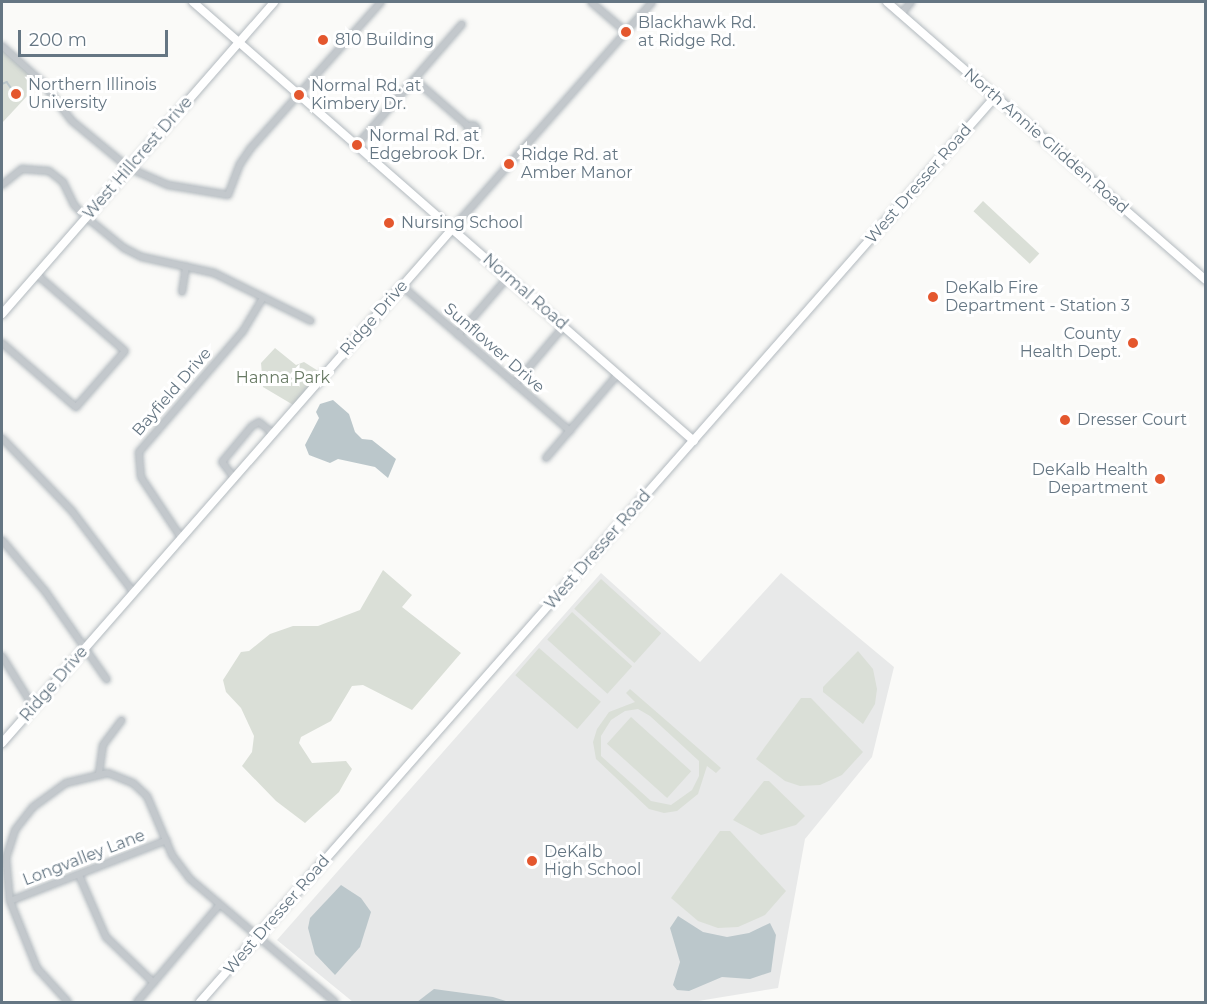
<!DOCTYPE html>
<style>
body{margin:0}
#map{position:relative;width:1207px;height:1004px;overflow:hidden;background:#fafaf8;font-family:Montserrat,sans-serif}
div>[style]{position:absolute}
.built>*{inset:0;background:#e8e9e9}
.green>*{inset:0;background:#dadfd7;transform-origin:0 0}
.water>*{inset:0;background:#bbc7cb}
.stream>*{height:1.5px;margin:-0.75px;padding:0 0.75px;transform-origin:0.75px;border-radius:0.75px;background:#bbc7cb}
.roads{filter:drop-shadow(0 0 2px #b3babf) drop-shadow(0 0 2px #b3babf)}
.street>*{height:6px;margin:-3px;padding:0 3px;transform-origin:3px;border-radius:3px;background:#c3c8cc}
.street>.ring{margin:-3px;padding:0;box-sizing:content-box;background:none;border:6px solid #c3c8cc;border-radius:50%}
.secondary>*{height:8px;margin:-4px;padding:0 4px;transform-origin:4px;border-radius:4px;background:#fff}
.dots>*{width:16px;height:16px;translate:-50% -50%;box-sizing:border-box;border:3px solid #fff;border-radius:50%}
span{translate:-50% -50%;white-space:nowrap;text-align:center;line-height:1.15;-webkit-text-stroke:6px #fff;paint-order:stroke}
.poi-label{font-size:16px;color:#657683}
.left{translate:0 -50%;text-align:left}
.right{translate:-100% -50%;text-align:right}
.street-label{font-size:16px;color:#657683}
.park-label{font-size:16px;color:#687a64}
.frame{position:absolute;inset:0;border:3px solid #657683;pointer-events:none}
.scale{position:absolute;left:18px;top:30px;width:150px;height:27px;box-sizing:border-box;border:3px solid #657683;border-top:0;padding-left:8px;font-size:18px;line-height:21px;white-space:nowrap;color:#657683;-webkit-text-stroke:4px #fff;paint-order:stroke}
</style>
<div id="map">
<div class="built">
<i style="clip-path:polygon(601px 573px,700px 662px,781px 573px,894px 667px,872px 757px,805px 839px,778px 988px,692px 1002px,353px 1002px,277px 940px)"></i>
</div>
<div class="green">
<i style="clip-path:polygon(2px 47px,41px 81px,2px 123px)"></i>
<i style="left:983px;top:201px;width:77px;height:14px;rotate:43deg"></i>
<i style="clip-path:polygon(275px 348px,296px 365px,304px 362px,323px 374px,295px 406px,263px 387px,261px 363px)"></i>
<i style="clip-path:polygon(383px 570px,412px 595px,402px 607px,461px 653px,412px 710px,363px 685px,352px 686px,331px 721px,301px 737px,299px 743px,312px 763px,346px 761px,352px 769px,339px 792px,305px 823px,276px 801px,242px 766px,252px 752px,254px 736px,241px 708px,226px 692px,223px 680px,241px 652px,249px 651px,270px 634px,293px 626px,318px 626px,360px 610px)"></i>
<i style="left:601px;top:579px;width:81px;height:40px;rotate:42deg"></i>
<i style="left:572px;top:612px;width:81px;height:37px;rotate:42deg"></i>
<i style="left:539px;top:648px;width:82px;height:36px;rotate:41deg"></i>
<i style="clip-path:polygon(858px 651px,873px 669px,877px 689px,875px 704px,863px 724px,823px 692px,823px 687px)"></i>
<i style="clip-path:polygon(evenodd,630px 689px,721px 768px,716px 773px,707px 766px,698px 794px,677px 811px,664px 813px,649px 809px,596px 759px,593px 742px,597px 729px,609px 712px,635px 702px,626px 693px,630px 689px,638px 709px,650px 716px,699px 761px,699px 776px,692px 790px,671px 805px,651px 801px,601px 756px,601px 736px,611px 720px,625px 711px,638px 709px)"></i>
<i style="clip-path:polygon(801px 698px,811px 698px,863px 752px,842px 775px,820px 785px,800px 786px,785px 781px,756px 759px)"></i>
<i style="left:631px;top:717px;width:81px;height:36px;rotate:42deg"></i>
<i style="clip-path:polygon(764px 781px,769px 781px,805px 816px,796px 825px,761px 835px,733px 820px)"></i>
<i style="clip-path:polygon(720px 831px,730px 831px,786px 891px,765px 915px,738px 927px,718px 928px,698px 921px,671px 898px)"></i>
</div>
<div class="water">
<i style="clip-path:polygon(333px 400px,349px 414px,355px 432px,362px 439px,372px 440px,396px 459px,388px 478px,375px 467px,338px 459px,330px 463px,309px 455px,305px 445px,319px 418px,316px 412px,320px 404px)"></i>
<i style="clip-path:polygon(341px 885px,361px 898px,371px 912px,360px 947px,335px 975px,315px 954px,308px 928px,310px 918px)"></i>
<i style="clip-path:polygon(678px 916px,703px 932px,727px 937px,749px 933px,770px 923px,776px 935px,771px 972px,750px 979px,722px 977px,689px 991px,677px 990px,673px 985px,680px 962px,670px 928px)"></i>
<i style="clip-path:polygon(434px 989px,493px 997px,509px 1002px,417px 1002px)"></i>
</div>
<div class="stream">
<i style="left:2px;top:84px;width:5px;rotate:-22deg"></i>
<i style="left:7px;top:82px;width:16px;rotate:55deg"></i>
</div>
<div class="roads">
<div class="street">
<i style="left:591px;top:2px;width:46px;rotate:40.6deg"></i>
<i style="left:901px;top:14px;width:16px;rotate:-50deg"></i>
<i style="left:2px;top:46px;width:54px;rotate:42deg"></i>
<i style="left:42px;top:82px;width:49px;rotate:52.4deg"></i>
<i style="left:72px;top:121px;width:74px;rotate:39.5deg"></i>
<i style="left:129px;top:168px;width:43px;rotate:23.6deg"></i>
<i style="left:168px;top:185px;width:61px;rotate:9.5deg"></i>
<i style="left:228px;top:195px;width:33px;rotate:-69deg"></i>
<i style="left:240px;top:164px;width:18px;rotate:-56deg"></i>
<i style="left:250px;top:149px;width:197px;rotate:-48.3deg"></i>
<i style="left:414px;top:79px;width:72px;rotate:41deg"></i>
<i class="ring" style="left:467.5px;top:124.5px;width:3px;height:3px"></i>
<i style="left:357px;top:145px;width:160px;rotate:-49deg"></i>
<i style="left:2px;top:185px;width:26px;rotate:-39deg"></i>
<i style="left:22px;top:169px;width:27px;rotate:4deg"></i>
<i style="left:49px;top:171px;width:18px;rotate:38deg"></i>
<i style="left:63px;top:182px;width:25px;rotate:64deg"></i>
<i style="left:74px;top:205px;width:17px;rotate:45deg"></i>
<i style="left:86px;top:217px;width:49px;rotate:39.2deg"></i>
<i style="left:124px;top:248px;width:20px;rotate:27deg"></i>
<i style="left:142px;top:257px;width:74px;rotate:12.5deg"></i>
<i style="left:214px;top:273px;width:108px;rotate:26.3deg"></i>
<i style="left:453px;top:228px;width:301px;rotate:-48.6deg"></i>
<i style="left:402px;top:286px;width:222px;rotate:40.8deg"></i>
<i style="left:182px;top:292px;width:26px;rotate:-81deg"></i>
<i style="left:458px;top:335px;width:77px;rotate:-49.2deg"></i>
<i style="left:2px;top:343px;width:98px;rotate:40.9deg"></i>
<i style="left:76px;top:407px;width:74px;rotate:-48.8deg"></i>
<i style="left:125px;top:351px;width:118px;rotate:-139.1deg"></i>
<i style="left:515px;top:384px;width:76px;rotate:-49.8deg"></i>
<i style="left:2px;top:438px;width:101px;rotate:46.2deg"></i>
<i style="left:72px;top:511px;width:103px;rotate:52.9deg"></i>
<i style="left:546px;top:458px;width:111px;rotate:-49.4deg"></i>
<i style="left:235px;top:479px;width:21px;rotate:-127deg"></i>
<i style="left:222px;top:462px;width:47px;rotate:-50.2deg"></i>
<i style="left:252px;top:426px;width:8px;rotate:-30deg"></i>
<i style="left:259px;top:422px;width:19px;rotate:39deg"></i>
<i style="left:182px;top:539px;width:74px;rotate:-123.5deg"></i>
<i style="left:141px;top:477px;width:25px;rotate:-95deg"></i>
<i style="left:139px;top:452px;width:160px;rotate:-49.3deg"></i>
<i style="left:243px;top:331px;width:39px;rotate:-59deg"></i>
<i style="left:2px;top:540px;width:67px;rotate:49.9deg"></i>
<i style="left:45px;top:591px;width:108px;rotate:55.1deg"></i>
<i style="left:2px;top:656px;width:61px;rotate:58.4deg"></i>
<i style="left:99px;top:773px;width:28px;rotate:-82deg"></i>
<i style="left:103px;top:745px;width:31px;rotate:-53deg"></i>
<i style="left:79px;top:875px;width:68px;rotate:66.5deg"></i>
<i style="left:106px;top:937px;width:66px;rotate:43.8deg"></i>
<i style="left:10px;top:901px;width:168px;rotate:-21.2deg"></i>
<i style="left:68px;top:1002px;width:46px;rotate:-132.4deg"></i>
<i style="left:37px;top:968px;width:72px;rotate:-111.9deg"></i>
<i style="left:10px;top:901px;width:43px;rotate:-95.3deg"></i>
<i style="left:6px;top:858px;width:29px;rotate:-72deg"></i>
<i style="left:15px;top:830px;width:29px;rotate:-52deg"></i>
<i style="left:33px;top:807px;width:41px;rotate:-36deg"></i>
<i style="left:66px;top:783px;width:43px;rotate:-13.4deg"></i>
<i style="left:108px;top:773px;width:27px;rotate:22deg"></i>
<i style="left:133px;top:783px;width:19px;rotate:43deg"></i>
<i style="left:147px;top:796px;width:64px;rotate:67deg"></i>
<i style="left:172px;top:855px;width:30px;rotate:53deg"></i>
<i style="left:190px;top:879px;width:190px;rotate:40.3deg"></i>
<i style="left:137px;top:1002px;width:128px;rotate:-49.7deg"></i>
</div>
<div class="secondary">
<i style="left:193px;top:2px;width:666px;rotate:41.23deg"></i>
<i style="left:887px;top:2px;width:423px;rotate:41.1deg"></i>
<i style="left:2px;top:314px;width:414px;rotate:-48.9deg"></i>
<i style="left:2px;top:743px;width:685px;rotate:-48.79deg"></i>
<i style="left:200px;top:1002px;width:1206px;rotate:-48.7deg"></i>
</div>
</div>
<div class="dots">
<i style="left:626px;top:32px;background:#e4572e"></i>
<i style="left:323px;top:40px;background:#e4572e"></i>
<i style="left:16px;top:94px;background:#e4572e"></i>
<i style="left:299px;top:95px;background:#e4572e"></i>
<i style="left:357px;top:145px;background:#e4572e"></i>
<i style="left:509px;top:164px;background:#e4572e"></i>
<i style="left:389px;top:223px;background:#e4572e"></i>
<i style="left:933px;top:297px;background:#e4572e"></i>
<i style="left:1133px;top:343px;background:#e4572e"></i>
<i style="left:1065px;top:420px;background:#e4572e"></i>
<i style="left:1160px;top:479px;background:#e4572e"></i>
<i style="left:532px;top:861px;background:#e4572e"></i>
</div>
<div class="poi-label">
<span class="left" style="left:638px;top:32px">Blackhawk Rd.<br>at Ridge Rd.</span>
<span class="left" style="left:335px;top:40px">810 Building</span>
<span class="left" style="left:28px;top:94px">Northern Illinois<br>University</span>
<span class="left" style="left:311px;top:95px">Normal Rd. at<br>Kimbery Dr.</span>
<span class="left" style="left:369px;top:145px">Normal Rd. at<br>Edgebrook Dr.</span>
<span class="left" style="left:521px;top:164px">Ridge Rd. at<br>Amber Manor</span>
<span class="left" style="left:401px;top:223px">Nursing School</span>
<span class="left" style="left:945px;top:297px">DeKalb Fire<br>Department - Station 3</span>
<span class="right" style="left:1121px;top:343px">County<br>Health Dept.</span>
<span class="left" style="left:1077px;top:420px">Dresser Court</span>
<span class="right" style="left:1148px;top:479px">DeKalb Health<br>Department</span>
<span class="left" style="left:544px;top:861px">DeKalb<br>High School</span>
</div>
<div class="street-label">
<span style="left:1046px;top:141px;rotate:41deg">North Annie Glidden Road</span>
<span style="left:138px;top:158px;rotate:-49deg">West Hillcrest Drive</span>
<span style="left:919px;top:184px;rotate:-49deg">West Dresser Road</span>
<span style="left:525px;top:292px;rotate:41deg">Normal Road</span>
<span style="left:374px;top:318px;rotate:-49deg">Ridge Drive</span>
<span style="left:494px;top:348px;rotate:41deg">Sunflower Drive</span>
<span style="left:172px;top:392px;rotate:-49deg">Bayfield Drive</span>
<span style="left:598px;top:550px;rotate:-49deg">West Dresser Road</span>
<span style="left:54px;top:684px;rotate:-49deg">Ridge Drive</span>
<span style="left:84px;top:858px;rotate:-21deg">Longvalley Lane</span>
<span style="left:277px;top:915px;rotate:-49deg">West Dresser Road</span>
</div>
<div class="park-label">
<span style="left:283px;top:378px">Hanna Park</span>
</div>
<div class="frame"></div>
<div class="scale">200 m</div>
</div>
